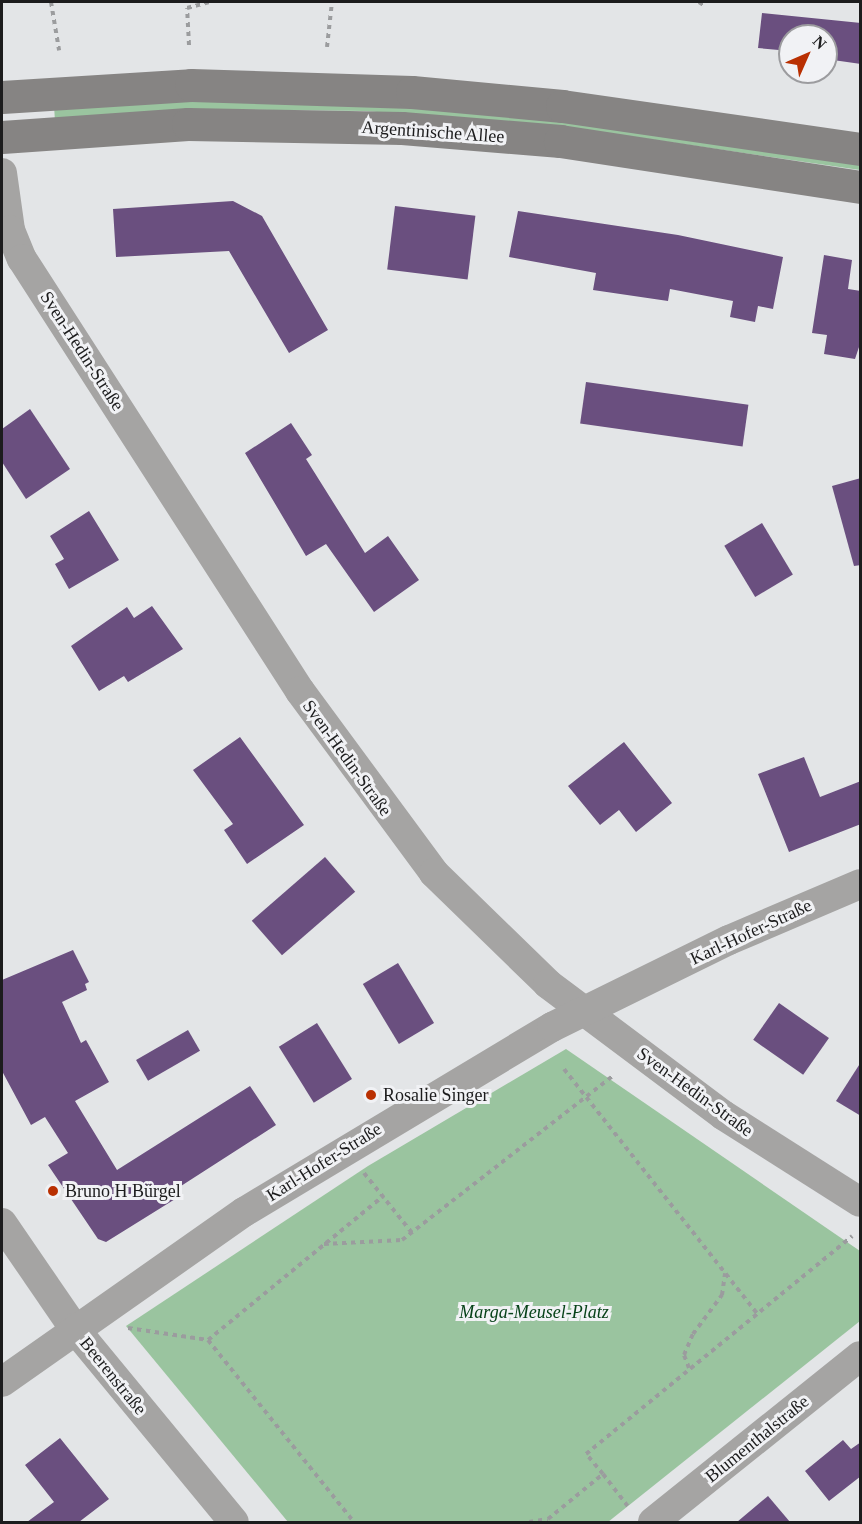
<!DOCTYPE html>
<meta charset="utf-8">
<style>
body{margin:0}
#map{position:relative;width:862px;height:1524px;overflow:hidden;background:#e3e5e7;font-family:Georgia,serif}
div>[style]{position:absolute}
.green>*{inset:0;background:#9ac49f}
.building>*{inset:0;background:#6a4f7f;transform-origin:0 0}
.path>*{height:4px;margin-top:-2px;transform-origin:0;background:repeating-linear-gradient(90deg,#9b9c9e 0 4.5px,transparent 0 9px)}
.minor>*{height:30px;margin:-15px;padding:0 15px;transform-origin:15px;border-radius:15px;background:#a5a4a3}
.secondary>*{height:33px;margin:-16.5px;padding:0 16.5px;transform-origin:16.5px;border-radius:16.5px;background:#868483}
.dots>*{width:16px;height:16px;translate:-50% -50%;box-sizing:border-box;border:3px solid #f1f2f5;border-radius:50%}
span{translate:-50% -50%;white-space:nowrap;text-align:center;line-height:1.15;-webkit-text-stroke:6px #f1f2f5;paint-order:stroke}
.street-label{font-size:18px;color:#1c1c1d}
.poi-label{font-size:18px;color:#1c1c1d}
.left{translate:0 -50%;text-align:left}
.park-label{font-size:18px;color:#074219;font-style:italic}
.frame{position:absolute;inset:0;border:3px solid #1c1c1d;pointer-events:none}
.north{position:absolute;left:778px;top:24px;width:60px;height:60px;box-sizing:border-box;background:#f1f2f5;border:2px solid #9c9c9f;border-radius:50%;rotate:45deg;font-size:16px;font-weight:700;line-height:24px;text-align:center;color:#1c1c1d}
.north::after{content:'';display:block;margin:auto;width:21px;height:27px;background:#b93002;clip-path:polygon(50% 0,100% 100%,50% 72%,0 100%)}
</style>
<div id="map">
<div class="green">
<i style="clip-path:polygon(190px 100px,423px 108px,561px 120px,860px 165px,860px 170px,560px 126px,364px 111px,191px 109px,55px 122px,54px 105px)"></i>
<i style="clip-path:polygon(566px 1049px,860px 1251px,860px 1321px,608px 1522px,288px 1522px,126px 1326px,368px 1166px)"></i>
</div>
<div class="building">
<i style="clip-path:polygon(762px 13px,861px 23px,861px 64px,826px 59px,826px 36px,790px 36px,790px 51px,758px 48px)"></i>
<i style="clip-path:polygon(233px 201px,262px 216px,328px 330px,289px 353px,229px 251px,116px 257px,113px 209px)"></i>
<i style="left:395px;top:206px;width:81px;height:64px;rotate:7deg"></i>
<i style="clip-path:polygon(518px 211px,678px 235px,783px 257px,773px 309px,758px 306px,755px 322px,730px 317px,733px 301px,670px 289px,668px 301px,593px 290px,596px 273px,509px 257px)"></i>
<i style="clip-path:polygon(824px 255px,852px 260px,848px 289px,861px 291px,861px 341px,855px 359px,824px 354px,827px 335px,812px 333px)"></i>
<i style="left:586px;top:382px;width:164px;height:42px;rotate:8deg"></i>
<i style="clip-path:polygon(30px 409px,70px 469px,26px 499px,2px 462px,2px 429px)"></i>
<i style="clip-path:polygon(291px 423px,312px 455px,306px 459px,365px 553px,388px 536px,419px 580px,374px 612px,326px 544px,306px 556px,245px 453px)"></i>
<i style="clip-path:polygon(861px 478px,861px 565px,854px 566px,832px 486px)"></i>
<i style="clip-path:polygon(89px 511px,119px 560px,69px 589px,55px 564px,64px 559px,50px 536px)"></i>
<i style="left:762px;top:523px;width:60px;height:44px;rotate:59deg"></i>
<i style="clip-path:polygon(152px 606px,183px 649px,128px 682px,124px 676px,99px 691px,71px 646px,127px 607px,134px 618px)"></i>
<i style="clip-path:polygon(240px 737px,304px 825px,247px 864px,224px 830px,233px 824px,193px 770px)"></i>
<i style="clip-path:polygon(624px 742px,672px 803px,636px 832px,619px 810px,600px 825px,568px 786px)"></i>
<i style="clip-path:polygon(804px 757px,820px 797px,861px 781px,861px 824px,789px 852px,758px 774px)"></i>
<i style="left:325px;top:857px;width:46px;height:97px;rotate:49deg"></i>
<i style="clip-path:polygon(73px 950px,89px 982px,85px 984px,87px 990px,62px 1002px,81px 1043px,86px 1040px,109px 1082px,75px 1101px,117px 1170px,250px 1086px,276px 1125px,181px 1186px,180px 1196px,106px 1242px,98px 1239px,48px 1165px,68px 1153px,45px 1117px,31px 1125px,2px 1071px,2px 980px)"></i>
<i style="left:398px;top:963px;width:70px;height:41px;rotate:59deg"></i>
<i style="left:779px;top:1003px;width:61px;height:45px;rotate:35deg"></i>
<i style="left:317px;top:1023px;width:66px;height:45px;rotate:58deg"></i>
<i style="left:188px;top:1030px;width:24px;height:60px;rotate:60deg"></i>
<i style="clip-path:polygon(861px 1062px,861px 1116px,836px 1101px)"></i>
<i style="clip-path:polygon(60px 1438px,109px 1499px,79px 1522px,27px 1522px,54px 1502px,25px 1465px)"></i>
<i style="clip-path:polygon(843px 1440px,851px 1449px,861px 1442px,861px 1476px,829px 1501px,805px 1471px)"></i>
<i style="clip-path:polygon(768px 1496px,790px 1522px,737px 1522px)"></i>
</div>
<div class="path">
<i style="left:51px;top:2px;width:49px;rotate:80.5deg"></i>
<i style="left:699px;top:2px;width:7px;rotate:34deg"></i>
<i style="left:189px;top:45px;width:37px;rotate:-93deg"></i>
<i style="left:187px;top:8px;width:24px;rotate:-15deg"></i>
<i style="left:327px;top:47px;width:45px;rotate:-83.7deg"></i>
<i style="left:564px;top:1069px;width:311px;rotate:51.7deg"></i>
<i style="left:364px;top:1173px;width:77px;rotate:51.3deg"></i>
<i style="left:324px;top:1244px;width:78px;rotate:-2.9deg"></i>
<i style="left:402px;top:1240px;width:269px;rotate:-37.9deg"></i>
<i style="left:128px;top:1328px;width:81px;rotate:8.5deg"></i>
<i style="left:208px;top:1340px;width:227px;rotate:-39.4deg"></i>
<i style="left:208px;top:1340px;width:233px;rotate:51.3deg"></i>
<i style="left:689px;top:1368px;width:14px;rotate:-111deg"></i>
<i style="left:684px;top:1355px;width:23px;rotate:-67deg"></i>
<i style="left:693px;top:1334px;width:49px;rotate:-53.4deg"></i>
<i style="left:722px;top:1295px;width:22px;rotate:-82deg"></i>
<i style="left:603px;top:1474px;width:44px;rotate:52.4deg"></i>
<i style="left:529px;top:1522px;width:19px;rotate:-9deg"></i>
<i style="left:548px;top:1519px;width:71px;rotate:-39.3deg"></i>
<i style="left:603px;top:1474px;width:26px;rotate:-130deg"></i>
<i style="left:586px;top:1454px;width:344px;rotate:-39.3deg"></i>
</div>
<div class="minor">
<i style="left:2px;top:173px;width:58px;rotate:82deg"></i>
<i style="left:10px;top:230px;width:31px;rotate:68deg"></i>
<i style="left:22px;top:259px;width:514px;rotate:57.24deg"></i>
<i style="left:300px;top:691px;width:226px;rotate:53.6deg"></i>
<i style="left:434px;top:873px;width:159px;rotate:44.2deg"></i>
<i style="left:548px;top:984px;width:219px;rotate:36.8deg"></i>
<i style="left:723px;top:1115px;width:162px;rotate:32.4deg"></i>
<i style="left:2px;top:1223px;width:127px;rotate:55.6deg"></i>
<i style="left:74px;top:1328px;width:251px;rotate:50.5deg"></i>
<i style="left:2px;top:1382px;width:296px;rotate:-35.1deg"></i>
<i style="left:244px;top:1212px;width:359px;rotate:-31deg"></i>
<i style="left:552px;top:1027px;width:197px;rotate:-26.2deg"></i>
<i style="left:729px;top:940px;width:142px;rotate:-23.1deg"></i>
<i style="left:653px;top:1522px;width:265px;rotate:-38.7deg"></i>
</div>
<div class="secondary">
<i style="left:2px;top:97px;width:189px;rotate:-3.6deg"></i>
<i style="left:191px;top:85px;width:221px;rotate:1.8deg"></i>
<i style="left:412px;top:92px;width:151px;rotate:5.3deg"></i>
<i style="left:562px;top:106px;width:301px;rotate:8.2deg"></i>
<i style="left:2px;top:137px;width:186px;rotate:-4deg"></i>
<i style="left:188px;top:124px;width:214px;rotate:1.1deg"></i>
<i style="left:402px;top:128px;width:159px;rotate:4.7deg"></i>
<i style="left:560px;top:141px;width:304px;rotate:8.7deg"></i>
</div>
<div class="dots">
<i style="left:371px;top:1095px;background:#b93002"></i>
<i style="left:53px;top:1191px;background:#b93002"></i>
</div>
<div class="street-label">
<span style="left:433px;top:132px;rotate:4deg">Argentinische Allee</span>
<span style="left:82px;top:351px;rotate:57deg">Sven-Hedin-Straße</span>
<span style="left:347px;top:758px;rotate:54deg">Sven-Hedin-Straße</span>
<span style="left:751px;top:932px;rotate:-25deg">Karl-Hofer-Straße</span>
<span style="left:695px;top:1092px;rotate:36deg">Sven-Hedin-Straße</span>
<span style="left:324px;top:1162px;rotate:-32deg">Karl-Hofer-Straße</span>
<span style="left:113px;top:1376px;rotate:51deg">Beerenstraße</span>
<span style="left:757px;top:1439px;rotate:-39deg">Blumenthalstraße</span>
</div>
<div class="poi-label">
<span class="left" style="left:383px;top:1095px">Rosalie Singer</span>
<span class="left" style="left:65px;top:1191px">Bruno H Bürgel</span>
</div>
<div class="park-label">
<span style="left:534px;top:1312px">Marga-Meusel-Platz</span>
</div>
<div class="frame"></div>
<div class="north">N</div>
</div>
